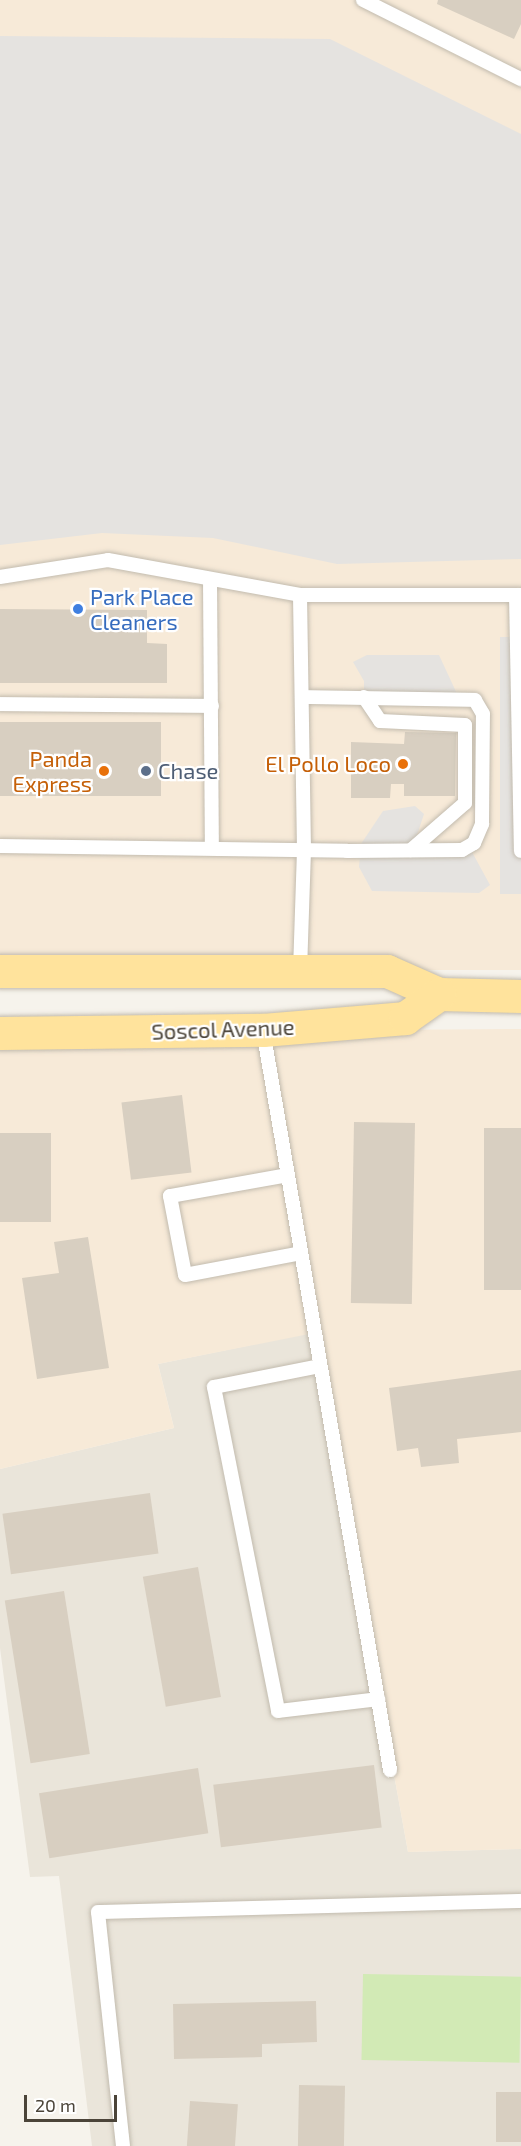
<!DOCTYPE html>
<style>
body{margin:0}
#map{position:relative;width:521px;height:2146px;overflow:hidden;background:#f6f3ec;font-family:"Exo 2",sans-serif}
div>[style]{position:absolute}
.residential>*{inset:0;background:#eae5da}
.commercial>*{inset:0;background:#f7ead8;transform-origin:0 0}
.green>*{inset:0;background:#d2eab5;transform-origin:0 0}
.parking>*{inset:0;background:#e5e3e0;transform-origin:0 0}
.building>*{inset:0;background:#d8cfc1;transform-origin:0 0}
.roads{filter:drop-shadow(0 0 2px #c2bbae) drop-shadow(0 0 2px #c2bbae)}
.lane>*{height:14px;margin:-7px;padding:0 7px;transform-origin:7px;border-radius:7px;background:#fff}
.primary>*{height:33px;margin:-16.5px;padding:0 16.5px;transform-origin:16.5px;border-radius:16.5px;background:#ffe39c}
.dots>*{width:16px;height:16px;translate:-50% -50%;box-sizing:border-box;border:3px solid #fff;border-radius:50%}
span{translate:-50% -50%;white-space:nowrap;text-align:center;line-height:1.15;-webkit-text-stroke:4.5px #fff;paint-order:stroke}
.shop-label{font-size:22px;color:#366cbe}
.left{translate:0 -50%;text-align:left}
.food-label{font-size:22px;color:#c56008}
.right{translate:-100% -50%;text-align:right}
.service-label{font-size:22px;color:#4e5e75}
.street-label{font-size:22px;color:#4b4439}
.scale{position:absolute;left:24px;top:2095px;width:93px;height:27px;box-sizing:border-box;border:3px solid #4b4439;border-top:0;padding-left:8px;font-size:18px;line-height:21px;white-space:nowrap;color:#4b4439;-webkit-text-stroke:4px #fff;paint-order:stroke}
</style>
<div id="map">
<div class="residential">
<i style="clip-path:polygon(314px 1332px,408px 1852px,521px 1849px,521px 2146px,92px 2146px,59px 1876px,30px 1877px,0 1648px,0 1469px,174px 1428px,158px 1364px)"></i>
</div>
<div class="commercial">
<i style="left:0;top:0;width:521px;height:970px"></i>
<i style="clip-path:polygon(521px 1029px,521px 1849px,408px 1852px,314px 1333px,158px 1364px,174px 1428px,0 1469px,0 1033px)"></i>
</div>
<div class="green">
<i style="left:363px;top:1974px;width:158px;height:86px;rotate:1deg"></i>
</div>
<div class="parking">
<i style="clip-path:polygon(0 36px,330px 39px,521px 134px,521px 559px,337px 564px,213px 538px,102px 533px,0 545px)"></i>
<i style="left:521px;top:637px;width:257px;height:21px;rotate:90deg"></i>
<i style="clip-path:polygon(367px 655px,439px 655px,458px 696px,364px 697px,364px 681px,353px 662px)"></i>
<i style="clip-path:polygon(415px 806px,424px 814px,412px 850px,472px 852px,490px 885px,479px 893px,372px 891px,359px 867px,361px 844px,383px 811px)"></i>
</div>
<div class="building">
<i style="clip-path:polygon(438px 0,521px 0,521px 24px,514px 39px,437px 4px)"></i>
<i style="clip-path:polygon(0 609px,147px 610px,147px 643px,167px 644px,167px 683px,0 683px)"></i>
<i style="left:0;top:722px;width:161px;height:74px"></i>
<i style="clip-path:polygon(405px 732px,456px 733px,455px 796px,404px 796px,404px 784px,391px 784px,390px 798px,351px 798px,351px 742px,404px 744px)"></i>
<i style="left:182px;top:1095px;width:78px;height:61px;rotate:83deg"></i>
<i style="left:354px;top:1122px;width:61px;height:181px;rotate:1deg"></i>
<i style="left:484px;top:1128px;width:37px;height:162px"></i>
<i style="left:0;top:1133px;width:51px;height:89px"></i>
<i style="clip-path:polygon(88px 1237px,109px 1368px,37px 1379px,22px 1278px,59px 1273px,54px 1242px)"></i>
<i style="clip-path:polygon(521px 1370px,521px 1432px,457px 1439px,459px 1463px,421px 1467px,418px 1448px,397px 1451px,389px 1388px)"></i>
<i style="left:150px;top:1493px;width:61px;height:149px;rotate:82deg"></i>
<i style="left:198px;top:1567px;width:132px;height:56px;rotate:80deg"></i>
<i style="left:64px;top:1591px;width:165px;height:60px;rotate:81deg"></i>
<i style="left:374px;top:1765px;width:63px;height:162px;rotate:83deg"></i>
<i style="left:198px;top:1768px;width:66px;height:161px;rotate:81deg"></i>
<i style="clip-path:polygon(316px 2001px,317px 2042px,262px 2044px,262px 2057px,174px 2059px,173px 2004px)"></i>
<i style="left:299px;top:2085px;width:46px;height:61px;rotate:1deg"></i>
<i style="left:496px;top:2092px;width:25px;height:50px"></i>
<i style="left:190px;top:2101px;width:48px;height:45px;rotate:4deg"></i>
</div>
<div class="roads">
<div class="lane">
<i style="left:363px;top:0;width:177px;rotate:26.6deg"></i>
<i style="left:0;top:577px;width:109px;rotate:-8.9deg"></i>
<i style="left:108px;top:560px;width:195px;rotate:10.3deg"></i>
<i style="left:300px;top:595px;width:221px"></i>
<i style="left:210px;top:579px;width:268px;rotate:89.6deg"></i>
<i style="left:516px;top:595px;width:256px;rotate:88.9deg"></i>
<i style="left:364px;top:697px;width:29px;rotate:56deg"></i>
<i style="left:380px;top:721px;width:85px;rotate:2.7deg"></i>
<i style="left:465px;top:725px;width:78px;rotate:90deg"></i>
<i style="left:465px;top:803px;width:72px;rotate:139deg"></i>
<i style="left:0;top:704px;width:212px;rotate:0.5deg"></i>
<i style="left:0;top:846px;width:347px;rotate:0.8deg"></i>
<i style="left:347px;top:851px;width:115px;rotate:-0.5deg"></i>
<i style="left:462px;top:850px;width:14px;rotate:-30deg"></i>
<i style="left:474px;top:843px;width:21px;rotate:-67deg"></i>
<i style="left:482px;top:824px;width:110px;rotate:-89.5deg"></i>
<i style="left:483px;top:714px;width:16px;rotate:-120deg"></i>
<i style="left:475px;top:700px;width:172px;rotate:-179deg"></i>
<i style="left:300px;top:971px;width:121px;rotate:-88.1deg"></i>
<i style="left:304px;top:850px;width:255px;rotate:-90.9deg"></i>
<i style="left:263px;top:1030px;width:751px;rotate:80.26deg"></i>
<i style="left:288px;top:1175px;width:120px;rotate:169.9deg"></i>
<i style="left:170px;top:1196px;width:80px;rotate:79.2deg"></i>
<i style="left:185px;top:1275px;width:118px;rotate:-10.7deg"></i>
<i style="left:320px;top:1366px;width:108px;rotate:168.8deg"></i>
<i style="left:214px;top:1387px;width:330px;rotate:78.8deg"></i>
<i style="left:278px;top:1711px;width:101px;rotate:-6.8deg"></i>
<i style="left:123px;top:2146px;width:235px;rotate:-96.1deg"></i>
<i style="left:98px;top:1912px;width:423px;rotate:-1.5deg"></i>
</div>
<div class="primary">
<i style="left:0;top:971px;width:387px"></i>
<i style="left:387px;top:971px;width:57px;rotate:23.9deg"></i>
<i style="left:439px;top:994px;width:82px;rotate:1.4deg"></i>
<i style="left:0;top:1033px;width:263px;rotate:-0.7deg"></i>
<i style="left:263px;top:1030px;width:143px;rotate:-4.8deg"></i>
<i style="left:405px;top:1018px;width:42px;rotate:-35.2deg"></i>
</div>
</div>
<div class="dots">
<i style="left:78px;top:609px;background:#3f7fe0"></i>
<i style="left:403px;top:764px;background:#e8710a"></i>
<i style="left:104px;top:771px;background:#e8710a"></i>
<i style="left:146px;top:771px;background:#5c6f8a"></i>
</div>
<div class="shop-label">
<span class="left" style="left:90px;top:609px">Park Place<br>Cleaners</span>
</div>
<div class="food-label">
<span class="right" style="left:92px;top:771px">Panda<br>Express</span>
<span class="right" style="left:391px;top:764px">El Pollo Loco</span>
</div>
<div class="service-label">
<span class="left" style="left:158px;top:771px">Chase</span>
</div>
<div class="street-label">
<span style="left:223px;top:1029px;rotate:-2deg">Soscol Avenue</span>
</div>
<div class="scale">20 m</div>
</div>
